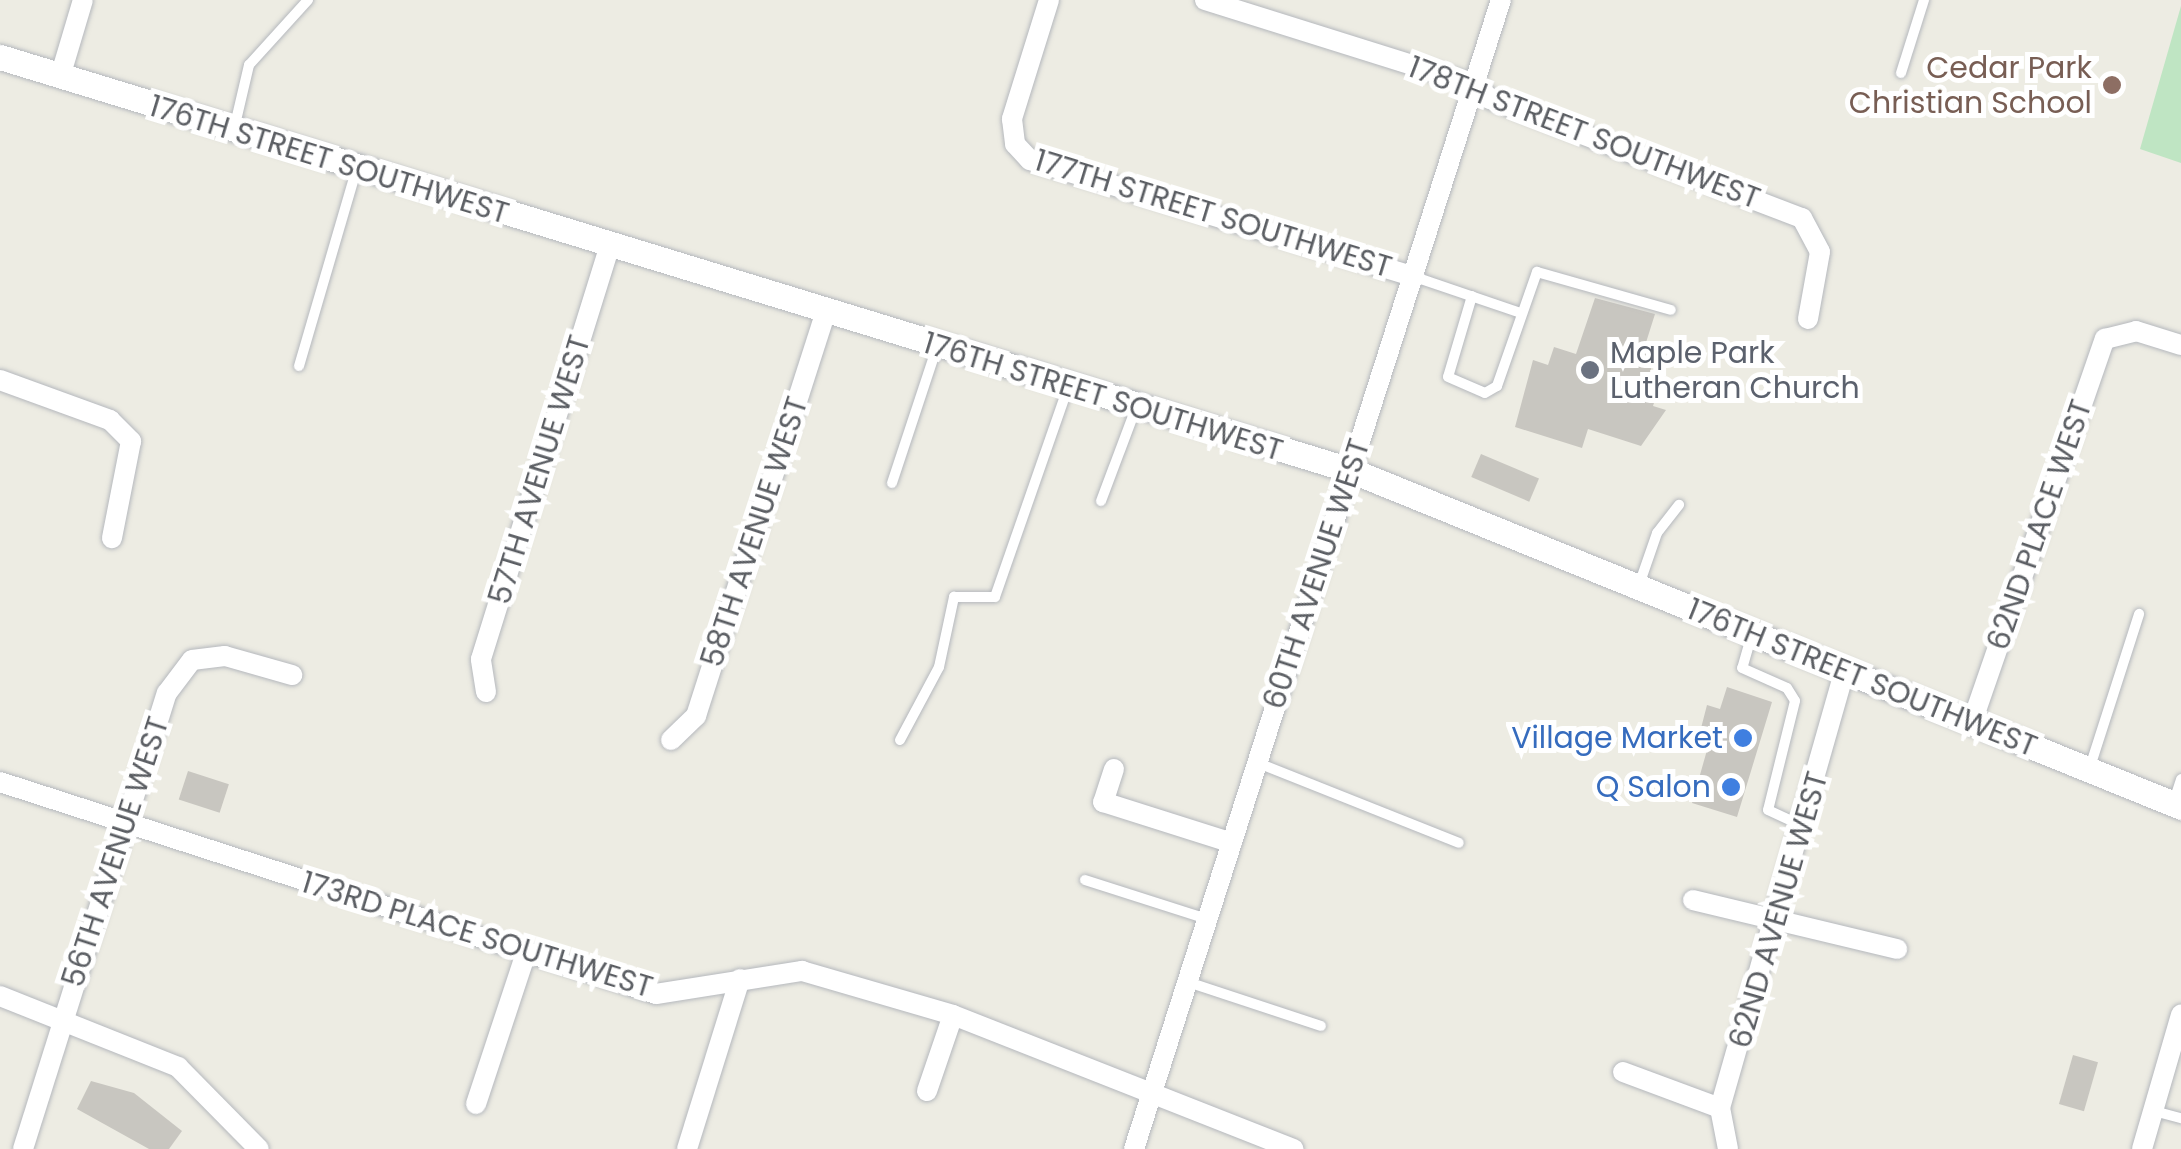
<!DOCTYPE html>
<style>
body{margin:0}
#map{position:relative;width:2181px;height:1149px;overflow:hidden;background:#edece3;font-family:Poppins,sans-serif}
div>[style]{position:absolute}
.green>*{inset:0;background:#bfe5c3}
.building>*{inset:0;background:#c8c6c0;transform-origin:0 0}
.roads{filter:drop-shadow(0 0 2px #b5b8bd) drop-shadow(0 0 2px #b5b8bd)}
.service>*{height:10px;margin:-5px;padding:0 5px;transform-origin:5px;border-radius:5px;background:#fff}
.minor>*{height:20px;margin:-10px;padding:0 10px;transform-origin:10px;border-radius:10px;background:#fff}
.tertiary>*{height:25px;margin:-12.5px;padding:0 12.5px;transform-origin:12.5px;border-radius:12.5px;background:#fff}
.dots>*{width:28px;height:28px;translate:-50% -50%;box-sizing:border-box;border:5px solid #fff;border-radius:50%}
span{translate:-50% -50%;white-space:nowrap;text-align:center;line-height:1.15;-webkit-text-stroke:10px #fff;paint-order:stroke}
.education-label{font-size:30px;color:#785e54}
.right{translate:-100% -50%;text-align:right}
.street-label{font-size:30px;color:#5b5e63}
.worship-label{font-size:30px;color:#5b616d}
.left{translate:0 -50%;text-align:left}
.shop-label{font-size:30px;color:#366cbe}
</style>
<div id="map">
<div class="green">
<i style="clip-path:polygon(2181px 6px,2181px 163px,2140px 149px)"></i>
</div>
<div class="building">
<i style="clip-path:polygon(1595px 298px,1655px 314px,1643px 352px,1655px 355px,1649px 376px,1661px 381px,1653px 406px,1666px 410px,1641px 446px,1588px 429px,1582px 448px,1515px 427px,1533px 360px,1548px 365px,1554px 347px,1576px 354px)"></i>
<i style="left:1481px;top:454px;width:63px;height:25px;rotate:23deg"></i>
<i style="clip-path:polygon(1727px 687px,1772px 702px,1737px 817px,1692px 803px,1711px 736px,1700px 732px,1707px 705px,1720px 709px)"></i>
<i style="left:188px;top:771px;width:43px;height:30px;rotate:18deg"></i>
<i style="left:2073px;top:1055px;width:26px;height:51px;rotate:16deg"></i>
<i style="clip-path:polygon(91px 1081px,134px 1093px,182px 1131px,169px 1149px,149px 1149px,77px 1109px)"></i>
</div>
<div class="roads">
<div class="service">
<i style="left:1901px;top:73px;width:77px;rotate:-72.5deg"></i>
<i style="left:234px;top:129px;width:66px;rotate:-76.8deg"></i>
<i style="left:249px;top:65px;width:88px;rotate:-47.8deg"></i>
<i style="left:1415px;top:277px;width:109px;rotate:18.8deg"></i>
<i style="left:1472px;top:296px;width:84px;rotate:106.5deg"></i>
<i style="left:1448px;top:377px;width:40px;rotate:23.4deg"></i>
<i style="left:1485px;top:393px;width:14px;rotate:-30deg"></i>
<i style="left:1497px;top:386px;width:121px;rotate:-70.7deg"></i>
<i style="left:1537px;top:272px;width:139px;rotate:15.8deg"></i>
<i style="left:299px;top:366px;width:206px;rotate:-73.7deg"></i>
<i style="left:892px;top:483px;width:143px;rotate:-71.7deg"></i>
<i style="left:1101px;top:501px;width:99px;rotate:-69.4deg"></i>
<i style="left:1639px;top:585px;width:55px;rotate:-70.9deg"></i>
<i style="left:1657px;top:533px;width:36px;rotate:-52deg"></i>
<i style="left:1752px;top:634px;width:35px;rotate:106deg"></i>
<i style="left:1742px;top:668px;width:49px;rotate:24deg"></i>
<i style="left:1787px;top:688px;width:15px;rotate:58deg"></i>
<i style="left:1795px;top:701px;width:112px;rotate:103.9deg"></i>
<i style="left:1768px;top:810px;width:38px;rotate:25deg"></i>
<i style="left:900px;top:740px;width:83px;rotate:-61.9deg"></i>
<i style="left:939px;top:667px;width:72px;rotate:-77.9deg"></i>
<i style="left:954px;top:597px;width:41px"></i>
<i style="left:995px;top:597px;width:222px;rotate:-70.8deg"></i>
<i style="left:1258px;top:763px;width:216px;rotate:21.7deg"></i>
<i style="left:2089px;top:770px;width:164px;rotate:-72.2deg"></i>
<i style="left:2174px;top:801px;width:23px;rotate:-72deg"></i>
<i style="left:1085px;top:880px;width:128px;rotate:17.7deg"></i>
<i style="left:1188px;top:982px;width:140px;rotate:18.3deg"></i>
<i style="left:2154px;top:1111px;width:28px;rotate:15deg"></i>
</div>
<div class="minor">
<i style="left:1049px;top:0;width:125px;rotate:107.3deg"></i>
<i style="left:1012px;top:119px;width:25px;rotate:83deg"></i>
<i style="left:1015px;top:144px;width:22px;rotate:47deg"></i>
<i style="left:1030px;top:160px;width:402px;rotate:16.9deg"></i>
<i style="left:1205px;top:0;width:284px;rotate:17.4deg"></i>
<i style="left:1476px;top:85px;width:20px;rotate:45deg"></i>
<i style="left:1490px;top:99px;width:334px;rotate:20.9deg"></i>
<i style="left:1802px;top:218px;width:38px;rotate:62deg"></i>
<i style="left:1820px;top:252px;width:68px;rotate:100.2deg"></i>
<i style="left:60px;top:77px;width:80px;rotate:-73.4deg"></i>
<i style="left:0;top:380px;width:117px;rotate:20deg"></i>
<i style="left:110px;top:420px;width:30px;rotate:45deg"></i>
<i style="left:131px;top:441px;width:99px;rotate:101.1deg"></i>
<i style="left:486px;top:692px;width:33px;rotate:-99deg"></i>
<i style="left:481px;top:659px;width:430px;rotate:-72.7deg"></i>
<i style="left:1971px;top:725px;width:409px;rotate:-70.9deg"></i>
<i style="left:2105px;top:339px;width:32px;rotate:-14deg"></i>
<i style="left:2136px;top:331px;width:47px;rotate:17.3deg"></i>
<i style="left:671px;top:740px;width:35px;rotate:-44deg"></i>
<i style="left:696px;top:716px;width:422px;rotate:-72.2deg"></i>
<i style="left:1114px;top:769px;width:35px;rotate:108deg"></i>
<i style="left:1103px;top:802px;width:135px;rotate:17.6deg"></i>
<i style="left:0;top:782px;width:689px;rotate:17.91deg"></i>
<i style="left:656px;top:994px;width:148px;rotate:-9deg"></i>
<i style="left:802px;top:971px;width:157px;rotate:16.2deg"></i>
<i style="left:953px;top:1015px;width:366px;rotate:21.5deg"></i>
<i style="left:1693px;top:900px;width:210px;rotate:13.5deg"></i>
<i style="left:0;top:996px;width:192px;rotate:21.7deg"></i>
<i style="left:178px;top:1067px;width:115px;rotate:45.4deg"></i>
<i style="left:1623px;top:1072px;width:103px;rotate:20.4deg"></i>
<i style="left:927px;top:1091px;width:80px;rotate:-71.1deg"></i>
<i style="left:476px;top:1104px;width:159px;rotate:-71.7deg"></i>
<i style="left:23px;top:1149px;width:478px;rotate:-72.5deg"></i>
<i style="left:167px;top:693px;width:41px;rotate:-52.9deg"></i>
<i style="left:192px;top:660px;width:33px;rotate:-7deg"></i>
<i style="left:225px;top:656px;width:70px;rotate:15.8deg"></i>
<i style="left:687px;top:1149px;width:178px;rotate:-72.7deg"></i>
<i style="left:1134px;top:1149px;width:1206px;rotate:-72.29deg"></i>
<i style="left:1728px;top:1149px;width:42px;rotate:-101deg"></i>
<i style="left:1720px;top:1108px;width:455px;rotate:-74.1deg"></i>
<i style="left:2142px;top:1149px;width:140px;rotate:-73.8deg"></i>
</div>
<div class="tertiary">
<i style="left:0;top:57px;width:1412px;rotate:17.01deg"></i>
<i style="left:1350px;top:470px;width:897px;rotate:22.07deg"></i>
</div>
</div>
<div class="dots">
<i style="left:2112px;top:85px;background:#8d6e63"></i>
<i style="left:1590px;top:370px;background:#6b7280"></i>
<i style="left:1743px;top:738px;background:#3f7fe0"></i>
<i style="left:1731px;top:787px;background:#3f7fe0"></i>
</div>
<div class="education-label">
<span class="right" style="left:2092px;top:85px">Cedar Park<br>Christian School</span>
</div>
<div class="street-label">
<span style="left:1584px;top:133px;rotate:21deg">178TH STREET SOUTHWEST</span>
<span style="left:329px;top:160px;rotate:17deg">176TH STREET SOUTHWEST</span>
<span style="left:1213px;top:214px;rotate:17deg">177TH STREET SOUTHWEST</span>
<span style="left:1103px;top:397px;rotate:17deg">176TH STREET SOUTHWEST</span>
<span style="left:540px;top:470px;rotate:-73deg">57TH AVENUE WEST</span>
<span style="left:2040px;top:525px;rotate:-71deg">62ND PLACE WEST</span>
<span style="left:755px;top:532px;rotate:-72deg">58TH AVENUE WEST</span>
<span style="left:1317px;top:574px;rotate:-72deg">60TH AVENUE WEST</span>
<span style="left:1862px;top:678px;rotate:22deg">176TH STREET SOUTHWEST</span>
<span style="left:116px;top:852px;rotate:-72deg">56TH AVENUE WEST</span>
<span style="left:1779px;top:910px;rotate:-74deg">62ND AVENUE WEST</span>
<span style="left:477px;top:935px;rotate:17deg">173RD PLACE SOUTHWEST</span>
</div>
<div class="worship-label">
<span class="left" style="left:1610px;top:370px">Maple Park<br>Lutheran Church</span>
</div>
<div class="shop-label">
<span class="right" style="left:1723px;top:738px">Village Market</span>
<span class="right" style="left:1711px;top:787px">Q Salon</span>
</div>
</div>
